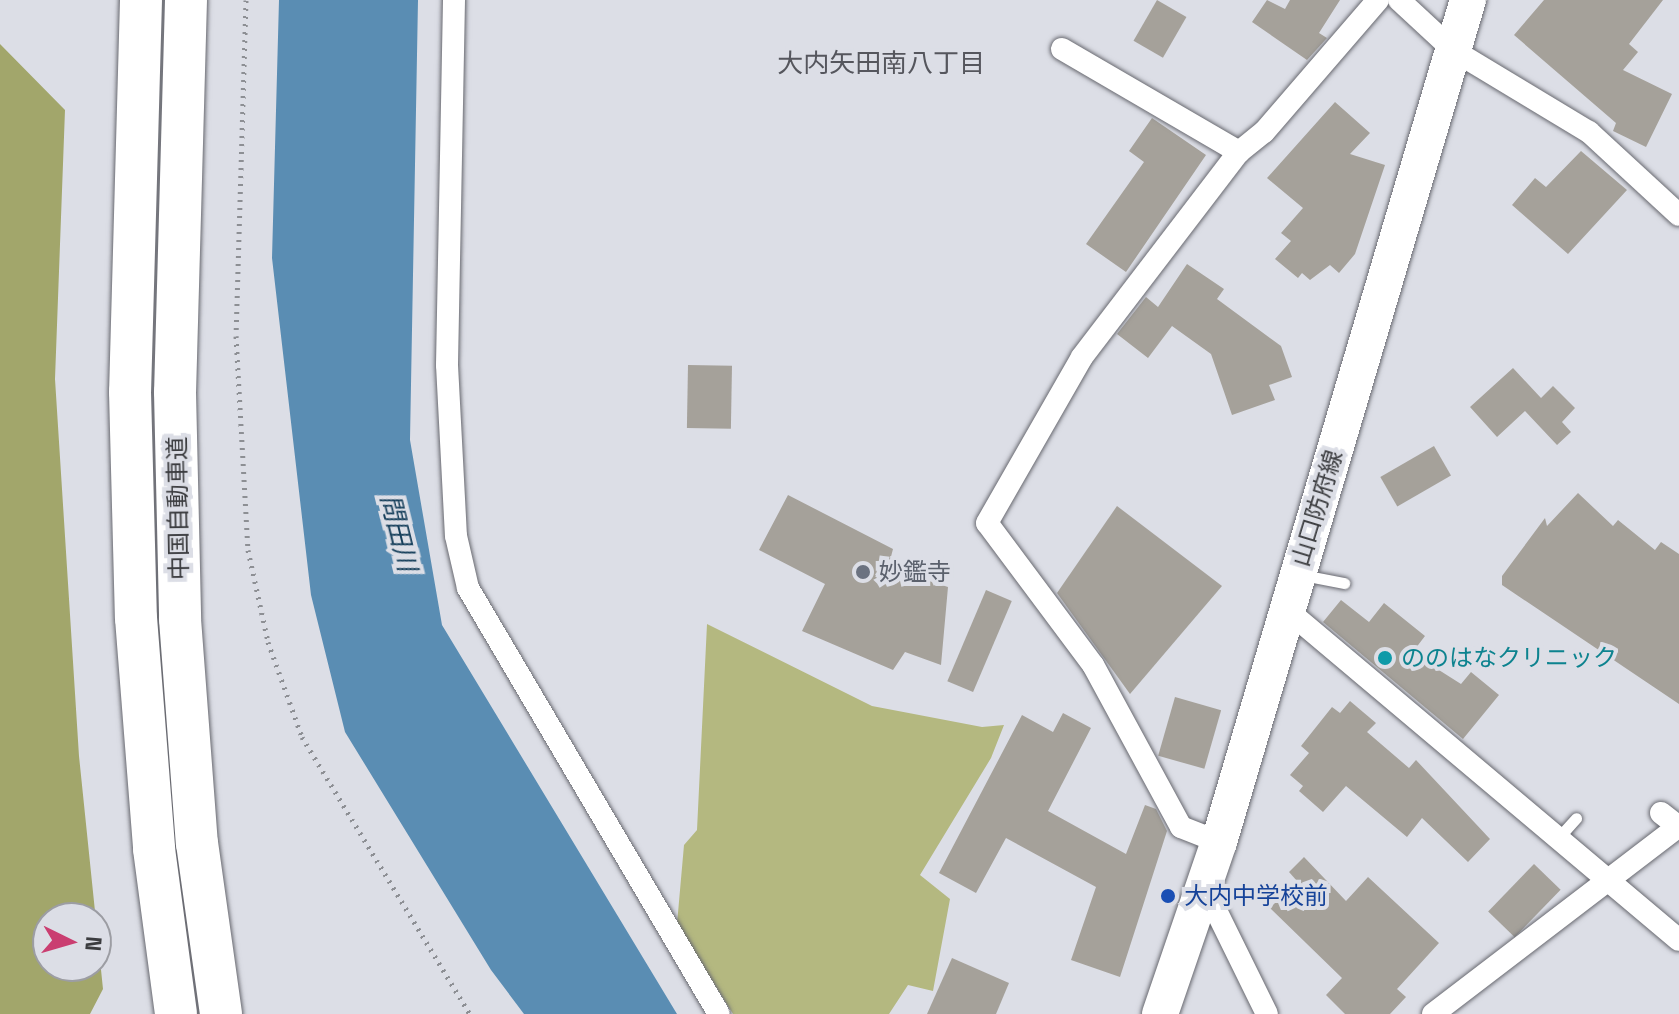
<!DOCTYPE html>
<meta charset="utf-8">
<style>
body{margin:0}
#map{position:relative;width:1679px;height:1014px;overflow:hidden;background:#dcdee6;font-family:"Space Grotesk","Noto Sans JP",sans-serif}
div>[style]{position:absolute}
.green>*{inset:0;background:#b4b880}
.forest>*{inset:0;background:#a2a66b}
.water>*{inset:0;background:#5a8db3}
.building>*{inset:0;background:#a5a19a;transform-origin:0 0}
.path>*{height:5px;margin-top:-2.5px;transform-origin:0;background:repeating-linear-gradient(90deg,#8d8f94 0 2px,transparent 0 8px)}
.roads{filter:drop-shadow(0 0 2px #686970) drop-shadow(0 0 2px #686970)}
.service>*{height:11px;margin:-5.5px;padding:0 5.5px;transform-origin:5.5px;border-radius:5.5px;background:#fff}
.minor>*{height:22px;margin:-11px;padding:0 11px;transform-origin:11px;border-radius:11px;background:#fff}
.primary>*{height:36px;margin:-18px;padding:0 18px;transform-origin:18px;border-radius:18px;background:#fff}
.motorway>*{height:42px;margin:-21px;padding:0 21px;transform-origin:21px;border-radius:21px;background:#fff}
.dots>*{width:22px;height:22px;translate:-50% -50%;box-sizing:border-box;border:4px solid #dcdee6;border-radius:50%}
span{translate:-50% -50%;white-space:nowrap;text-align:center;line-height:1.15;-webkit-text-stroke:8px #dcdee6;paint-order:stroke}
.street-label{font-size:24px;color:#3b3c3f}
.worship-label{font-size:24px;color:#5b616d}
.left{translate:0 -50%;text-align:left}
.culture-label{font-size:24px;color:#0d838f}
.transit-label{font-size:24px;color:#164399}
.neighbourhood-label{font-size:26px;color:#55565d}
.water-label{font-size:26px;color:#163f5b;font-style:italic}
.north{position:absolute;left:32px;top:902px;width:80px;height:80px;box-sizing:border-box;background:#dcdee6;border:2px solid #9c9da3;border-radius:50%;rotate:95deg;font-size:22px;font-weight:700;line-height:32px;text-align:center;color:#3b3c3f}
.north::after{content:'';display:block;margin:auto;width:28px;height:36px;background:#ca3e71;clip-path:polygon(50% 0,100% 100%,50% 72%,0 100%)}
</style>
<div id="map">
<div class="green">
<i style="clip-path:polygon(707px 624px,872px 706px,982px 727px,1004px 725px,991px 758px,920px 875px,950px 899px,933px 991px,908px 985px,889px 1014px,733px 1014px,677px 924px,684px 845px,697px 830px)"></i>
</div>
<div class="forest">
<i style="clip-path:polygon(evenodd,0 44px,65px 110px,55px 379px,79px 756px,103px 989px,90px 1014px,0 1014px,0 44px,48px 918px,96px 918px,96px 966px,48px 966px,48px 918px)"></i>
</div>
<div class="water">
<i style="clip-path:polygon(279px 0,418px 0,410px 440px,442px 625px,677px 1014px,524px 1014px,491px 970px,345px 732px,311px 595px,272px 258px)"></i>
</div>
<div class="building">
<i style="left:1157px;top:0;width:34px;height:47px;rotate:30deg"></i>
<i style="clip-path:polygon(1267px 0,1285px 9px,1290px 0,1340px 0,1319px 33px,1327px 38px,1307px 60px,1252px 22px)"></i>
<i style="clip-path:polygon(1544px 0,1663px 0,1629px 44px,1638px 52px,1623px 70px,1672px 94px,1646px 147px,1613px 131px,1616px 123px,1514px 35px)"></i>
<i style="clip-path:polygon(1335px 102px,1370px 133px,1350px 154px,1385px 165px,1355px 254px,1339px 273px,1330px 265px,1310px 280px,1302px 273px,1298px 278px,1275px 259px,1291px 241px,1281px 233px,1303px 208px,1267px 178px)"></i>
<i style="clip-path:polygon(1152px 118px,1206px 155px,1126px 272px,1086px 244px,1144px 162px,1129px 151px)"></i>
<i style="clip-path:polygon(1581px 151px,1627px 190px,1568px 254px,1512px 205px,1535px 178px,1546px 187px)"></i>
<i style="clip-path:polygon(1187px 264px,1224px 289px,1217px 299px,1281px 346px,1292px 377px,1269px 385px,1275px 400px,1232px 415px,1211px 354px,1172px 326px,1148px 358px,1117px 334px,1146px 297px,1158px 307px)"></i>
<i style="left:688px;top:365px;width:44px;height:63px;rotate:1deg"></i>
<i style="clip-path:polygon(1513px 368px,1541px 398px,1553px 386px,1575px 408px,1562px 422px,1571px 432px,1557px 445px,1525px 411px,1497px 437px,1470px 407px)"></i>
<i style="left:1434px;top:446px;width:34px;height:62px;rotate:60deg"></i>
<i style="clip-path:polygon(1578px 493px,1613px 526px,1618px 520px,1655px 550px,1661px 542px,1679px 554px,1679px 704px,1502px 585px,1502px 576px,1545px 518px,1547px 526px)"></i>
<i style="clip-path:polygon(788px 495px,893px 549px,888px 568px,948px 587px,941px 665px,905px 652px,893px 670px,802px 631px,825px 584px,759px 550px)"></i>
<i style="clip-path:polygon(1117px 506px,1222px 586px,1130px 694px,1057px 593px)"></i>
<i style="left:986px;top:590px;width:28px;height:99px;rotate:23deg"></i>
<i style="clip-path:polygon(1341px 600px,1369px 622px,1384px 603px,1425px 636px,1412px 653px,1461px 684px,1471px 672px,1499px 695px,1463px 739px,1323px 622px)"></i>
<i style="left:1175px;top:697px;width:48px;height:61px;rotate:16deg"></i>
<i style="clip-path:polygon(1350px 701px,1376px 723px,1367px 732px,1409px 768px,1416px 760px,1490px 839px,1468px 862px,1422px 818px,1407px 837px,1346px 786px,1323px 812px,1299px 791px,1303px 786px,1290px 775px,1309px 753px,1301px 746px,1332px 707px,1340px 713px)"></i>
<i style="clip-path:polygon(1063px 713px,1091px 728px,1048px 811px,1126px 854px,1145px 805px,1156px 809px,1167px 831px,1120px 977px,1071px 960px,1096px 887px,1006px 838px,976px 893px,939px 873px,1022px 715px,1053px 732px)"></i>
<i style="clip-path:polygon(1304px 857px,1346px 901px,1368px 877px,1439px 943px,1397px 989px,1406px 997px,1390px 1014px,1345px 1014px,1326px 995px,1342px 978px,1270px 908px,1297px 881px,1289px 872px)"></i>
<i style="left:1534px;top:864px;width:37px;height:66px;rotate:44deg"></i>
<i style="clip-path:polygon(952px 958px,1009px 983px,996px 1014px,927px 1014px)"></i>
</div>
<div class="path">
<i style="left:246px;top:0;width:336px;rotate:91.7deg"></i>
<i style="left:236px;top:336px;width:214px;rotate:86.8deg"></i>
<i style="left:248px;top:550px;width:94px;rotate:77.7deg"></i>
<i style="left:268px;top:642px;width:101px;rotate:70.3deg"></i>
<i style="left:302px;top:737px;width:324px;rotate:58.8deg"></i>
</div>
<div class="roads">
<div class="service">
<i style="left:1302px;top:575px;width:43px;rotate:10.8deg"></i>
<i style="left:1560px;top:836px;width:24px;rotate:-48deg"></i>
</div>
<div class="minor">
<i style="left:454px;top:0;width:365px;rotate:91.1deg"></i>
<i style="left:447px;top:365px;width:171px;rotate:87deg"></i>
<i style="left:456px;top:536px;width:53px;rotate:77deg"></i>
<i style="left:468px;top:588px;width:494px;rotate:59.5deg"></i>
<i style="left:1399px;top:0;width:74px;rotate:42.8deg"></i>
<i style="left:1453px;top:50px;width:159px;rotate:31.1deg"></i>
<i style="left:1589px;top:132px;width:122px;rotate:42.7deg"></i>
<i style="left:1062px;top:49px;width:205px;rotate:30.2deg"></i>
<i style="left:1239px;top:152px;width:32px;rotate:-39deg"></i>
<i style="left:1264px;top:132px;width:174px;rotate:-49.2deg"></i>
<i style="left:1287px;top:610px;width:512px;rotate:40.09deg"></i>
<i style="left:1661px;top:813px;width:23px;rotate:38deg"></i>
<i style="left:1219px;top:842px;width:41px;rotate:-158.5deg"></i>
<i style="left:1181px;top:827px;width:184px;rotate:-118.5deg"></i>
<i style="left:1093px;top:665px;width:177px;rotate:-126.7deg"></i>
<i style="left:987px;top:523px;width:191px;rotate:-60.2deg"></i>
<i style="left:1082px;top:357px;width:258px;rotate:-52.6deg"></i>
<i style="left:1205px;top:888px;width:140px;rotate:63.8deg"></i>
<i style="left:1433px;top:1014px;width:310px;rotate:-37.4deg"></i>
</div>
<div class="primary">
<i style="left:1160px;top:1014px;width:182px;rotate:-71.1deg"></i>
<i style="left:1219px;top:842px;width:878px;rotate:-73.53deg"></i>
</div>
<div class="motorway">
<i style="left:141px;top:0;width:392px;rotate:91.6deg"></i>
<i style="left:130px;top:392px;width:226px;rotate:88.5deg"></i>
<i style="left:136px;top:618px;width:232px;rotate:85.5deg"></i>
<i style="left:154px;top:849px;width:166px;rotate:82.4deg"></i>
<i style="left:186px;top:0;width:392px;rotate:91.6deg"></i>
<i style="left:175px;top:392px;width:227px;rotate:88.7deg"></i>
<i style="left:180px;top:619px;width:225px;rotate:85.7deg"></i>
<i style="left:197px;top:843px;width:173px;rotate:82deg"></i>
</div>
</div>
<div class="dots">
<i style="left:863px;top:572px;background:#6b7280"></i>
<i style="left:1385px;top:658px;background:#0f9aa8"></i>
<i style="left:1168px;top:896px;background:#1a4fb4"></i>
</div>
<div class="street-label">
<span style="left:178px;top:508px;rotate:-91deg">中国自動車道</span>
<span style="left:1317px;top:508px;rotate:-73deg">山口防府線</span>
</div>
<div class="worship-label">
<span class="left" style="left:879px;top:572px">妙鑑寺</span>
</div>
<div class="culture-label">
<span class="left" style="left:1401px;top:658px">ののはなクリニック</span>
</div>
<div class="transit-label">
<span class="left" style="left:1184px;top:896px">大内中学校前</span>
</div>
<div class="neighbourhood-label">
<span style="left:881px;top:64px">大内矢田南八丁目</span>
</div>
<div class="water-label">
<span style="left:398px;top:533px;rotate:76deg">問田川</span>
</div>
<div class="north">N</div>
</div>
